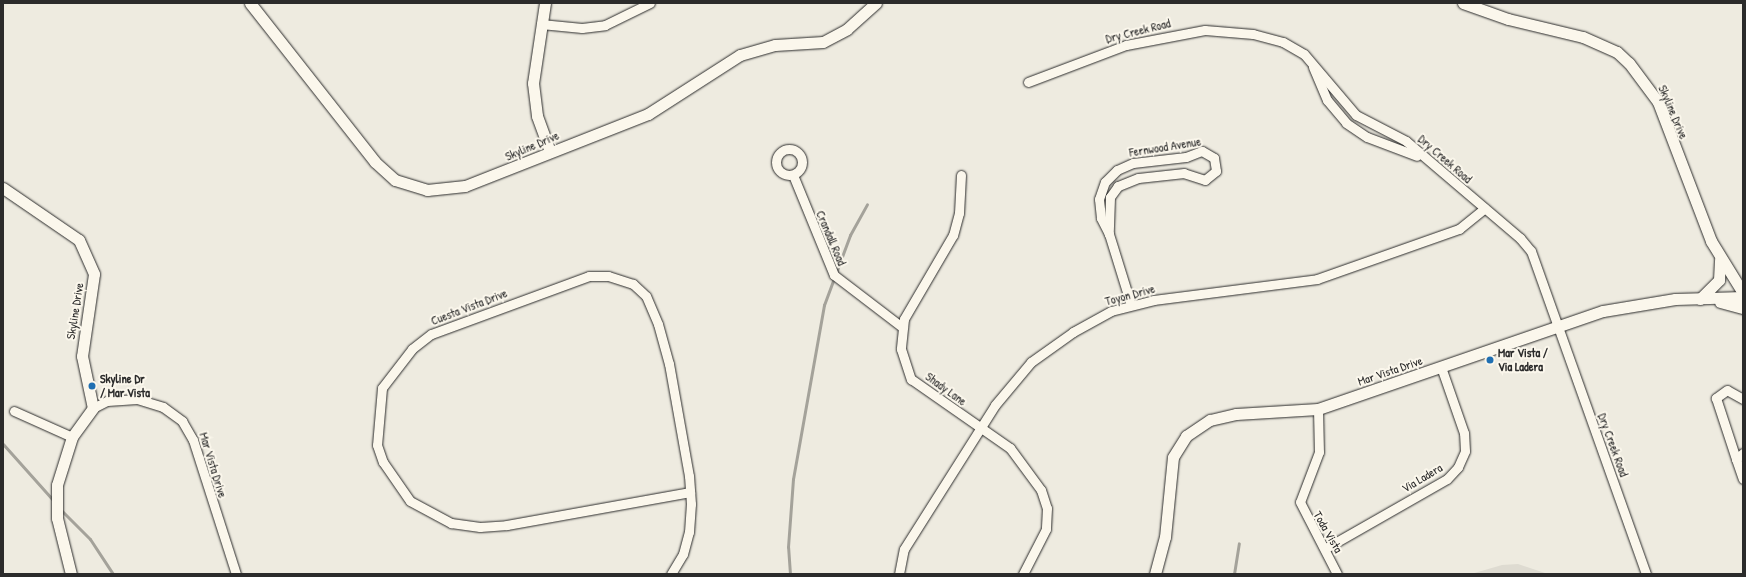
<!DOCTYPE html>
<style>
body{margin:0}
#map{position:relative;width:1746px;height:577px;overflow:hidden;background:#eeebe0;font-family:"Patrick Hand",sans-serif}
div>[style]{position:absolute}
.built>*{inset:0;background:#dedbd1}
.stream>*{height:3px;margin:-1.5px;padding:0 1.5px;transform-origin:1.5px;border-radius:1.5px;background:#a4a29a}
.roads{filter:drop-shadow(0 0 1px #2b2b2b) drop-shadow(0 0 1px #2b2b2b)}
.minor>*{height:9px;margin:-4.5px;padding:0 4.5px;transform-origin:4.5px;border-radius:4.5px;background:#fbf7ec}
.minor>.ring{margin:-4.5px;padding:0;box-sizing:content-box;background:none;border:9px solid #fbf7ec;border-radius:50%}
.tertiary>*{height:11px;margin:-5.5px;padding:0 5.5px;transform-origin:5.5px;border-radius:5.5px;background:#fbf7ec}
.dots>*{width:11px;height:11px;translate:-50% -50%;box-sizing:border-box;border:2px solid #fbf7ec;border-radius:50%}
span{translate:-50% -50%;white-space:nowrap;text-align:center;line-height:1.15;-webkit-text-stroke:4px #fbf7ec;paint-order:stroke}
.street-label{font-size:12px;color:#2b2b2b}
.poi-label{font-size:12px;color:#2b2b2b;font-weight:700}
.left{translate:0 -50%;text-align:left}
.frame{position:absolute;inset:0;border:4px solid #2b2b2b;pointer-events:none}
</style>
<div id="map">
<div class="built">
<i style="clip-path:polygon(1518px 564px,1548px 574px,1471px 574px,1502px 565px)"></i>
</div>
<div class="stream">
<i style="left:3px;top:444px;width:76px;rotate:48.2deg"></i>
<i style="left:61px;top:510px;width:41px;rotate:45deg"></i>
<i style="left:90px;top:539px;width:42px;rotate:56.7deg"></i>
<i style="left:790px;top:574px;width:27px;rotate:-94deg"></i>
<i style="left:788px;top:547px;width:68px;rotate:-85.8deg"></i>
<i style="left:793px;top:479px;width:177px;rotate:-79.9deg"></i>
<i style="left:824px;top:305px;width:75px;rotate:-69.6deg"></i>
<i style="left:850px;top:235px;width:35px;rotate:-61deg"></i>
<i style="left:1234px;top:574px;width:31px;rotate:-81deg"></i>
</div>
<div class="roads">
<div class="minor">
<i style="left:541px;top:24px;width:41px;rotate:5.6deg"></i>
<i style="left:582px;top:28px;width:23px;rotate:-7deg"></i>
<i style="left:605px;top:25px;width:50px;rotate:-26.1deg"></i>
<i style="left:1313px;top:67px;width:36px;rotate:67deg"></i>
<i style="left:1327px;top:100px;width:30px;rotate:50deg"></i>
<i style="left:1346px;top:123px;width:25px;rotate:34deg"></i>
<i style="left:1367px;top:137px;width:53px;rotate:20.8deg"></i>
<i style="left:1028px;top:82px;width:105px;rotate:-20.7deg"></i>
<i style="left:1126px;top:45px;width:80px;rotate:-10.8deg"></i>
<i style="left:1205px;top:30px;width:48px;rotate:4.8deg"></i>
<i style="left:1253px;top:34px;width:31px;rotate:15deg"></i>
<i style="left:1283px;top:42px;width:24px;rotate:30deg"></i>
<i style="left:1304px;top:54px;width:80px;rotate:49.6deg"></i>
<i style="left:1356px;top:115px;width:56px;rotate:27.5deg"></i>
<i style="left:1406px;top:141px;width:150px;rotate:40.4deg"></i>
<i style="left:1520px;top:238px;width:17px;rotate:50deg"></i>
<i style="left:1531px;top:251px;width:343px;rotate:70.4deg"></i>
<i class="ring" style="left:776px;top:149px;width:17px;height:17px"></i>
<i style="left:793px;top:175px;width:108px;rotate:67.7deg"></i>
<i style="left:834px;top:275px;width:86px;rotate:37.4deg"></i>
<i style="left:961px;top:175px;width:38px;rotate:93deg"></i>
<i style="left:959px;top:213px;width:23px;rotate:105deg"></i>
<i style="left:953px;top:235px;width:97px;rotate:120.3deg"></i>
<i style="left:904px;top:319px;width:30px;rotate:96deg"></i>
<i style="left:901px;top:349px;width:32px;rotate:72deg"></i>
<i style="left:911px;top:379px;width:121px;rotate:34.9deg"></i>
<i style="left:1010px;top:448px;width:52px;rotate:53.6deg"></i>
<i style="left:1041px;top:490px;width:19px;rotate:72deg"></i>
<i style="left:1047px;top:508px;width:21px;rotate:93deg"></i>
<i style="left:1046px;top:529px;width:51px;rotate:117.1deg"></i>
<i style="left:1109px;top:234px;width:18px;rotate:-117deg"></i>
<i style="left:1101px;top:218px;width:19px;rotate:-96deg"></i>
<i style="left:1099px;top:199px;width:18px;rotate:-71deg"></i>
<i style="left:1105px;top:182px;width:17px;rotate:-45deg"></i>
<i style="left:1117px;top:170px;width:17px;rotate:-24deg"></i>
<i style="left:1133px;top:163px;width:53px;rotate:-6.5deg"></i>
<i style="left:1186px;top:157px;width:17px;rotate:-21deg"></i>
<i style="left:1202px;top:151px;width:14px;rotate:30deg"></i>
<i style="left:1214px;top:158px;width:13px;rotate:81deg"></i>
<i style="left:1216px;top:171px;width:14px;rotate:141deg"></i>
<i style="left:1205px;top:180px;width:22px;rotate:-162deg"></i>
<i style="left:1184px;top:173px;width:46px;rotate:173.8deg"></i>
<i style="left:1138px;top:178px;width:22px;rotate:158deg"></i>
<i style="left:1118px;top:186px;width:14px;rotate:126deg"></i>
<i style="left:1110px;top:197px;width:37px;rotate:92deg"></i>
<i style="left:1109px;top:234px;width:74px;rotate:72.8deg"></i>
<i style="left:1743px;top:399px;width:18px;rotate:-151deg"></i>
<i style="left:1727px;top:390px;width:14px;rotate:144deg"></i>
<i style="left:1716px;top:398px;width:64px;rotate:71.8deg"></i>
<i style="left:1736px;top:459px;width:9px;rotate:-41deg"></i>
<i style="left:93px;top:408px;width:16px;rotate:-27deg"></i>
<i style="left:107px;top:401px;width:30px;rotate:-4deg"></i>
<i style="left:137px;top:399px;width:27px;rotate:17deg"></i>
<i style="left:163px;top:407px;width:24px;rotate:36deg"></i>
<i style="left:182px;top:421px;width:22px;rotate:60deg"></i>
<i style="left:193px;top:440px;width:141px;rotate:72.2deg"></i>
<i style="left:1318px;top:409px;width:43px;rotate:88.7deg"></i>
<i style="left:1319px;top:452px;width:53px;rotate:110.8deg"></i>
<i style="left:1300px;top:502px;width:81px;rotate:62.8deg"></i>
<i style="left:14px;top:411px;width:64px;rotate:24.1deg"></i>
<i style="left:1736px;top:459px;width:21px;rotate:71deg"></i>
<i style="left:1326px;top:548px;width:139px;rotate:-29.7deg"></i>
<i style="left:1447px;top:479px;width:16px;rotate:-47deg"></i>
<i style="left:1458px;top:467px;width:17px;rotate:-66deg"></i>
<i style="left:1465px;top:451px;width:18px;rotate:-93deg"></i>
<i style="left:1464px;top:433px;width:70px;rotate:-109.2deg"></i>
<i style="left:671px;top:574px;width:23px;rotate:-59deg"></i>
<i style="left:683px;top:554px;width:23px;rotate:-75deg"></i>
<i style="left:689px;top:532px;width:28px;rotate:-86deg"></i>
<i style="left:691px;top:504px;width:28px;rotate:-94deg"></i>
<i style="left:689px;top:476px;width:114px;rotate:-100.1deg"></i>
<i style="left:669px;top:364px;width:41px;rotate:-105.4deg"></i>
<i style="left:658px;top:324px;width:30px;rotate:-113deg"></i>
<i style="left:646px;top:296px;width:18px;rotate:-137deg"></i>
<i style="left:633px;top:284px;width:26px;rotate:-162deg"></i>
<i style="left:608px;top:276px;width:19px;rotate:180deg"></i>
<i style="left:589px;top:276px;width:168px;rotate:159.8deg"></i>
<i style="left:431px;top:334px;width:24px;rotate:142deg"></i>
<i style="left:412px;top:349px;width:49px;rotate:127.6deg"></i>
<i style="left:382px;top:388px;width:57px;rotate:95deg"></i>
<i style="left:377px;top:445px;width:18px;rotate:71deg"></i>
<i style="left:383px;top:462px;width:47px;rotate:55.3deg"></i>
<i style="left:410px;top:501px;width:47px;rotate:28.2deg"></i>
<i style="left:451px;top:523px;width:29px;rotate:8deg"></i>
<i style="left:480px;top:527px;width:27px;rotate:-4deg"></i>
<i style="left:507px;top:525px;width:186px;rotate:-10.2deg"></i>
<i style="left:899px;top:574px;width:25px;rotate:-79deg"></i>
<i style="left:904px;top:549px;width:170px;rotate:-57.7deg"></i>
<i style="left:995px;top:405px;width:56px;rotate:-50.1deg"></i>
<i style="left:1031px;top:362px;width:52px;rotate:-35.5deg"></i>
<i style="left:1073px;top:332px;width:43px;rotate:-28.9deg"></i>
<i style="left:1111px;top:311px;width:44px;rotate:-14.3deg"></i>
<i style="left:1154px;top:300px;width:164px;rotate:-7.3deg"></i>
<i style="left:1317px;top:279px;width:151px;rotate:-19.4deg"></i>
<i style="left:1459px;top:229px;width:33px;rotate:-39deg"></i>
</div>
<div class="tertiary">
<i style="left:250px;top:3px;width:202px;rotate:51.8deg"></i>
<i style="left:375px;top:162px;width:27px;rotate:42deg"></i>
<i style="left:395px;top:180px;width:34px;rotate:17deg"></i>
<i style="left:427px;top:190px;width:38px;rotate:-6deg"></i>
<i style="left:465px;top:186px;width:197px;rotate:-21.5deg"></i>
<i style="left:648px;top:114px;width:109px;rotate:-32.7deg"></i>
<i style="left:740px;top:55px;width:36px;rotate:-16deg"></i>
<i style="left:775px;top:45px;width:48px;rotate:-3.6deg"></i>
<i style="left:823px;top:42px;width:27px;rotate:-28deg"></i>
<i style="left:847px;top:29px;width:39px;rotate:-42deg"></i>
<i style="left:545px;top:3px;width:81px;rotate:98.5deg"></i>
<i style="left:533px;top:83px;width:33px;rotate:83deg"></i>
<i style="left:537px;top:116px;width:38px;rotate:70deg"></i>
<i style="left:1463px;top:3px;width:48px;rotate:19.6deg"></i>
<i style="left:1508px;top:19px;width:77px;rotate:13.5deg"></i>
<i style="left:1583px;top:37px;width:37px;rotate:24deg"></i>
<i style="left:1617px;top:52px;width:16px;rotate:43deg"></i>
<i style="left:1629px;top:63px;width:49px;rotate:53.4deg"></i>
<i style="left:1658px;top:102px;width:149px;rotate:69.1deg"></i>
<i style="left:1711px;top:241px;width:61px;rotate:58.4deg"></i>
<i style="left:3px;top:188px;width:92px;rotate:34.4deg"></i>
<i style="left:79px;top:240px;width:37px;rotate:66deg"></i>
<i style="left:94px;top:274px;width:83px;rotate:98.3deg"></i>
<i style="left:82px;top:356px;width:53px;rotate:78.1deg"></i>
<i style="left:93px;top:408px;width:36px;rotate:126deg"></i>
<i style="left:72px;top:437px;width:50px;rotate:107.4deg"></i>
<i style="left:57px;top:485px;width:33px;rotate:90deg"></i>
<i style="left:57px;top:518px;width:58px;rotate:76deg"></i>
<i style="left:1700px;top:299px;width:27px;rotate:-45deg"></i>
<i style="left:1719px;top:280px;width:21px;rotate:-87deg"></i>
<i style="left:1720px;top:302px;width:24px;rotate:15deg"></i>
<i style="left:1155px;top:574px;width:38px;rotate:-75deg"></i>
<i style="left:1165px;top:537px;width:80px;rotate:-84.3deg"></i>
<i style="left:1173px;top:457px;width:25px;rotate:-58deg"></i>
<i style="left:1186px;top:436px;width:29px;rotate:-34deg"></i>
<i style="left:1210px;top:420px;width:27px;rotate:-13deg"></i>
<i style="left:1236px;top:414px;width:82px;rotate:-3.5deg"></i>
<i style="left:1318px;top:409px;width:301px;rotate:-19deg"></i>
<i style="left:1603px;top:311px;width:73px;rotate:-9.5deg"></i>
<i style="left:1675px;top:299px;width:68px;rotate:-1.7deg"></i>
</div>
</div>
<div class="dots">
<i style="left:1490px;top:360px;background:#1f6fb2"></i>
<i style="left:92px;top:386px;background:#1f6fb2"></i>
</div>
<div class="street-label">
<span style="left:1138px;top:31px;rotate:-14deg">Dry Creek Road</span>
<span style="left:1673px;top:112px;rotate:67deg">Skyline Drive</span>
<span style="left:532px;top:146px;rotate:-23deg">Skyline Drive</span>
<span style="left:1165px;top:147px;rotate:-9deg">Fernwood Avenue</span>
<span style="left:1445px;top:159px;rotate:41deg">Dry Creek Road</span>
<span style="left:831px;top:238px;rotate:67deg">Crandall Road</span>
<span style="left:1130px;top:295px;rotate:-15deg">Toyon Drive</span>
<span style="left:469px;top:307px;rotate:-21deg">Cuesta Vista Drive</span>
<span style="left:75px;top:311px;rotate:-81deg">Skyline Drive</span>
<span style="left:1390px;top:371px;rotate:-19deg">Mar Vista Drive</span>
<span style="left:946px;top:389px;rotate:36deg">Shady Lane</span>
<span style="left:1613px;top:445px;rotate:70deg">Dry Creek Road</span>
<span style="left:213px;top:465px;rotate:73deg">Mar Vista Drive</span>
<span style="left:1422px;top:478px;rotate:-31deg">Via Ladera</span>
<span style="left:1328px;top:532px;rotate:60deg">Toda Vista</span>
</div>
<div class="poi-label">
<span class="left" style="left:1498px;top:360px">Mar Vista /<br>Via Ladera</span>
<span class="left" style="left:100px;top:386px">Skyline Dr<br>/ Mar Vista</span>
</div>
<div class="frame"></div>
</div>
